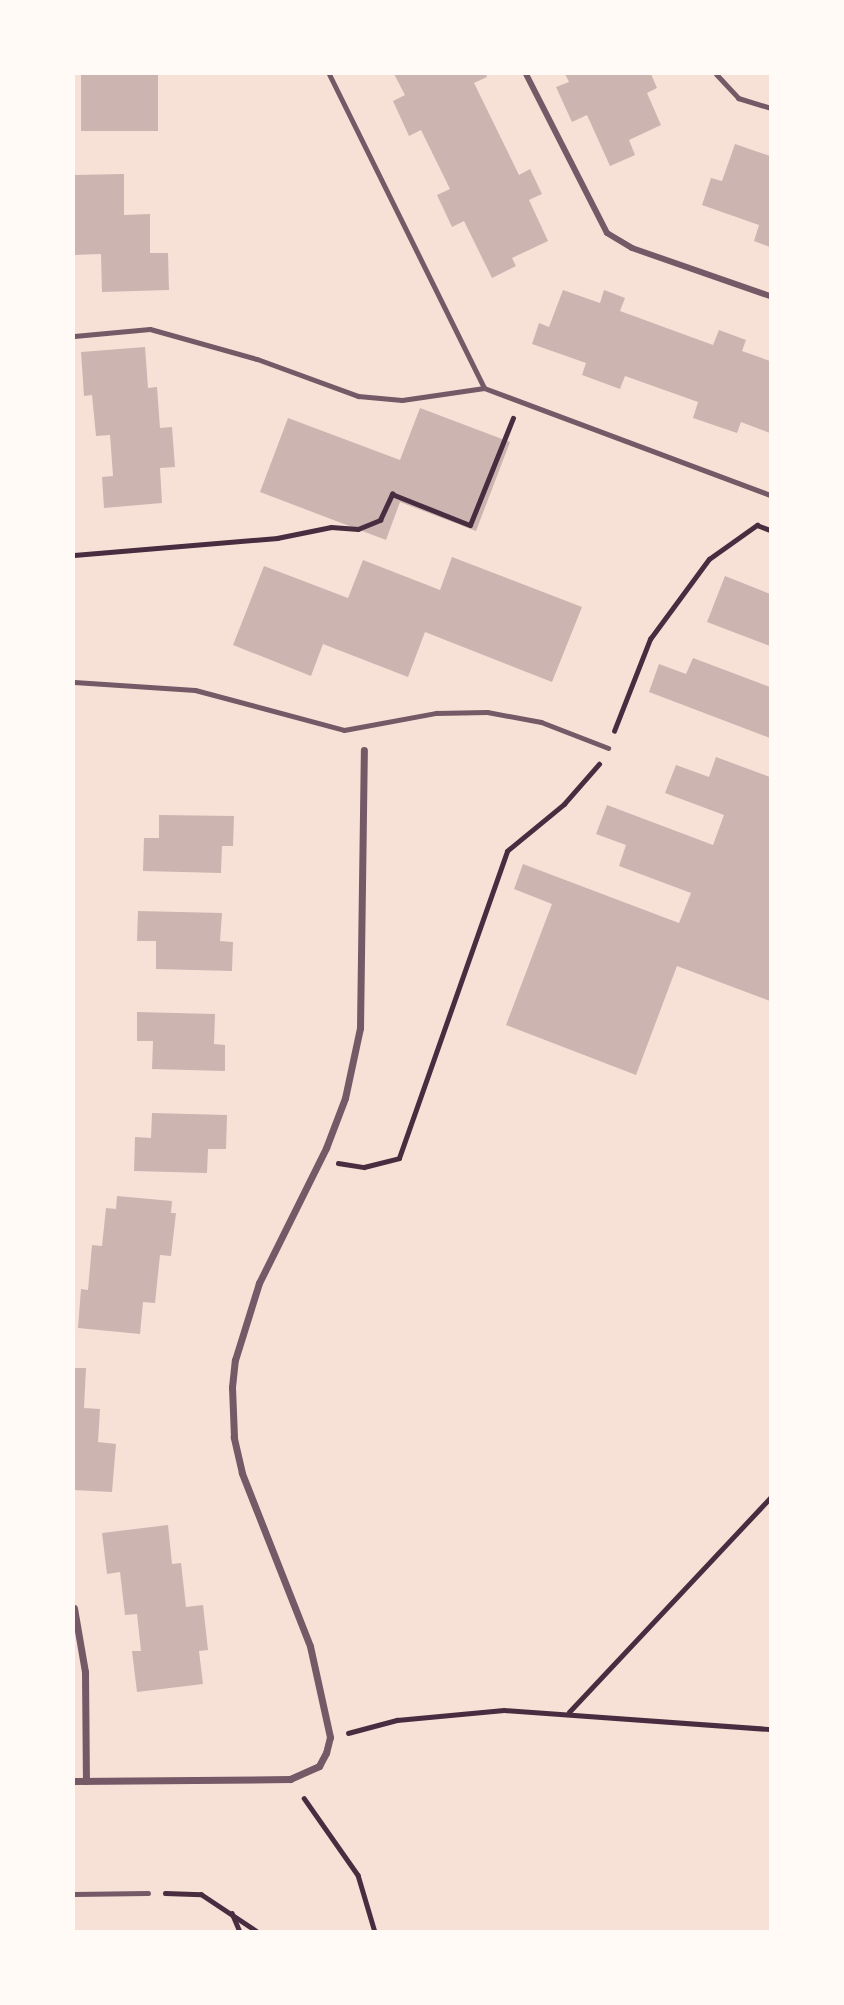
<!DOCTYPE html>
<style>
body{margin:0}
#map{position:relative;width:844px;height:2005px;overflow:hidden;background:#f7e1d7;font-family:"Nunito Sans",sans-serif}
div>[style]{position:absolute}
.building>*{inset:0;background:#ccb4b1;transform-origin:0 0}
.path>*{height:4.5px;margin:-2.25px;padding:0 2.25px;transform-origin:2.25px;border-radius:2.25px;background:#4a2c40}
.service>*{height:5px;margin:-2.5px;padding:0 2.5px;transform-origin:2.5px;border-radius:2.5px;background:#755966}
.pedestrian>*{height:6px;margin:-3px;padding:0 3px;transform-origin:3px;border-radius:3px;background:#755966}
.minor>*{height:7px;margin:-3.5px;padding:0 3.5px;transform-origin:3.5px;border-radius:3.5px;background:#755966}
span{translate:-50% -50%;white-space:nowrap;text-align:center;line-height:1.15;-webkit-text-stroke:7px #fffaf5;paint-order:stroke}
.frame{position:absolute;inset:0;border:75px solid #fffaf5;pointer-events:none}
</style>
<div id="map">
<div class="building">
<i style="left:81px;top:74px;width:77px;height:57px"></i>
<i style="clip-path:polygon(394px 74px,486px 74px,487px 77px,474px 83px,519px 175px,530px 169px,542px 194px,529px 200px,548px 241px,512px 258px,516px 266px,492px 278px,464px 221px,452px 227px,437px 195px,450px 189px,421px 130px,409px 136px,393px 101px,405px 95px)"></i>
<i style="clip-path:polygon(565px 74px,651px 74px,657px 88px,647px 93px,661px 125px,629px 140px,635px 155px,610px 166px,587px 115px,572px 122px,556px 87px,569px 82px)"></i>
<i style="clip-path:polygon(735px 144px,770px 156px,770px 247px,754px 241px,759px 225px,702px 205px,711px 178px,722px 181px)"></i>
<i style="clip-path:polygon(124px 174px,124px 215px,150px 214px,150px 253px,168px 253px,169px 290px,102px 292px,101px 254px,74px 255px,74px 175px)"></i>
<i style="clip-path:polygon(563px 290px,600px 303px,604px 290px,625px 298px,620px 311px,713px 345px,719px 330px,746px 340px,742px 351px,770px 361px,770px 433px,741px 422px,737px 433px,693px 418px,698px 402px,625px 376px,620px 389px,582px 375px,586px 363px,532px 344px,539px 323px,549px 327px)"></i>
<i style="clip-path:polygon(145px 347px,148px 388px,157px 387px,160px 428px,172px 427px,175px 467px,160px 468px,162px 503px,104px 508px,102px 477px,113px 476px,110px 435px,96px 436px,92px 395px,84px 396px,81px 352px)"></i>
<i style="clip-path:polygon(420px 408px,510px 442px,476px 531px,400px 502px,386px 540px,260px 492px,288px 418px,400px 460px)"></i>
<i style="clip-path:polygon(452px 557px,582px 607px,552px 682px,425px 632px,408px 677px,323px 644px,311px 676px,233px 645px,264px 566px,348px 598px,363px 560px,440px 590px)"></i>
<i style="clip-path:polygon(725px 576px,770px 594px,770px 646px,707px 622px)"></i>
<i style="clip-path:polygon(693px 658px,770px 687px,770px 738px,649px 692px,659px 664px,686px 674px)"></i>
<i style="clip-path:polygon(716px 757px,770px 777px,770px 1001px,677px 966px,636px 1075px,506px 1025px,552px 904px,514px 889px,523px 864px,679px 923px,691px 893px,619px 866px,626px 845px,596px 834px,607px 805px,713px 845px,724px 815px,665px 793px,676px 765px,709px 777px)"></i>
<i style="clip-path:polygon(159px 815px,234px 816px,233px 846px,222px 846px,221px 873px,143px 871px,144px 838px,159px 838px)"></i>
<i style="clip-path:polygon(138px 911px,222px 913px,220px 941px,233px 942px,232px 971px,156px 969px,156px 941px,137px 941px)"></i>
<i style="clip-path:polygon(137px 1012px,215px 1014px,214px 1044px,225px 1045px,225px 1071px,152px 1069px,153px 1041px,137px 1041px)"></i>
<i style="clip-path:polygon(152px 1113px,227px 1115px,226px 1149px,208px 1149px,207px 1173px,134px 1171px,135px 1137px,151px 1138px)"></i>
<i style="clip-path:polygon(117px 1196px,172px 1201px,171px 1213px,176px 1213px,171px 1256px,160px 1255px,155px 1303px,143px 1302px,140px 1334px,78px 1328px,81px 1289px,88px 1290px,92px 1245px,102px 1246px,106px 1208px,116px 1209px)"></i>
<i style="clip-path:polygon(74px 1368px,86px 1368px,84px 1408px,100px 1409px,98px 1442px,116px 1444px,112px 1492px,74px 1490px)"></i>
<i style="clip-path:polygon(168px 1525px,172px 1564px,181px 1563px,186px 1607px,203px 1605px,208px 1650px,199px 1651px,203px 1684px,137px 1692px,132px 1651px,141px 1651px,137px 1614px,125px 1615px,120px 1572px,107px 1574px,102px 1533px)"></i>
</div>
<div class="path">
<i style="left:74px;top:555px;width:204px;rotate:-4.8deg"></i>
<i style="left:277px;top:538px;width:55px;rotate:-11.5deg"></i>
<i style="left:331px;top:527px;width:27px;rotate:4deg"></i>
<i style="left:358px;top:529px;width:24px;rotate:-22deg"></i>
<i style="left:380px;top:520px;width:29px;rotate:-65deg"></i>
<i style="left:392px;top:494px;width:84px;rotate:21.7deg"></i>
<i style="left:470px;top:525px;width:115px;rotate:-68.1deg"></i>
<i style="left:614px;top:731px;width:99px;rotate:-68.6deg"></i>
<i style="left:650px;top:639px;width:99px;rotate:-53.6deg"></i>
<i style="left:709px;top:559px;width:59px;rotate:-35.3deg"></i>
<i style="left:757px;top:525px;width:14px;rotate:21deg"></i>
<i style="left:338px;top:1163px;width:26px;rotate:9deg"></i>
<i style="left:364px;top:1167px;width:36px;rotate:-14deg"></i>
<i style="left:399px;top:1158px;width:325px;rotate:-70.6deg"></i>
<i style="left:507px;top:851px;width:74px;rotate:-39.5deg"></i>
<i style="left:564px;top:804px;width:53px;rotate:-48.8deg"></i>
<i style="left:569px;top:1712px;width:294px;rotate:-46.8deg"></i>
<i style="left:348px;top:1733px;width:51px;rotate:-14.9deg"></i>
<i style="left:397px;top:1720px;width:107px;rotate:-5.3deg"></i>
<i style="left:504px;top:1710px;width:267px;rotate:4.1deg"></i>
<i style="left:304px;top:1798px;width:94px;rotate:55deg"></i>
<i style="left:358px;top:1875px;width:59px;rotate:73.4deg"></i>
<i style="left:165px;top:1893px;width:36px;rotate:2deg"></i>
<i style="left:201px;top:1894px;width:69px;rotate:33.7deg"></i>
<i style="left:232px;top:1913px;width:21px;rotate:67deg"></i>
</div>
<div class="service">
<i style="left:329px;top:74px;width:350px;rotate:63.7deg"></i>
<i style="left:716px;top:74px;width:33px;rotate:47deg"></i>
<i style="left:738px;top:98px;width:34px;rotate:17deg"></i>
<i style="left:74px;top:336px;width:76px;rotate:-5.3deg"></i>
<i style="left:150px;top:329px;width:111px;rotate:15.7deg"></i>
<i style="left:257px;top:359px;width:108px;rotate:20.1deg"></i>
<i style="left:358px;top:396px;width:44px;rotate:5.2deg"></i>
<i style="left:402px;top:400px;width:83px;rotate:-8.3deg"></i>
<i style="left:484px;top:388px;width:305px;rotate:20.5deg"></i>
<i style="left:74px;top:682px;width:121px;rotate:3.8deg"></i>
<i style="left:195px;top:690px;width:154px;rotate:15deg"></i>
<i style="left:344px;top:730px;width:94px;rotate:-10.5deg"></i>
<i style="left:436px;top:713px;width:51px;rotate:-1.1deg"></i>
<i style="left:487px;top:712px;width:55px;rotate:10.5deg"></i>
<i style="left:541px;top:722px;width:72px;rotate:21.2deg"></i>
<i style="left:74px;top:1894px;width:74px;rotate:-0.8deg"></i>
</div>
<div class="pedestrian">
<i style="left:526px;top:74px;width:178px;rotate:63deg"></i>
<i style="left:607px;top:233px;width:29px;rotate:31deg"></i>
<i style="left:632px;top:248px;width:146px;rotate:19.2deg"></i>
</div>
<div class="minor">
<i style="left:74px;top:1608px;width:65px;rotate:80.2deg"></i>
<i style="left:85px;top:1672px;width:109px;rotate:89.5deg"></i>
<i style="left:74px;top:1781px;width:216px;rotate:-0.5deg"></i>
<i style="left:290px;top:1779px;width:32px;rotate:-24deg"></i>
<i style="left:319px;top:1766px;width:15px;rotate:-62deg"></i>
<i style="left:326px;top:1753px;width:16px;rotate:-76deg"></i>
<i style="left:330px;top:1737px;width:93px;rotate:-102.4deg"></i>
<i style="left:310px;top:1646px;width:186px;rotate:-111.5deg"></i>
<i style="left:242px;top:1473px;width:37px;rotate:-103deg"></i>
<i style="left:234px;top:1437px;width:50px;rotate:-92.3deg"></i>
<i style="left:232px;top:1387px;width:27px;rotate:-84deg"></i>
<i style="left:235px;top:1360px;width:81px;rotate:-72.7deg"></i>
<i style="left:259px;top:1283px;width:151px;rotate:-63.6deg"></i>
<i style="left:326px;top:1148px;width:53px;rotate:-69.2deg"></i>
<i style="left:345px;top:1098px;width:72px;rotate:-77.9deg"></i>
<i style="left:360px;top:1028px;width:278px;rotate:-89.2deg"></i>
</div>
<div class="frame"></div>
</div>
